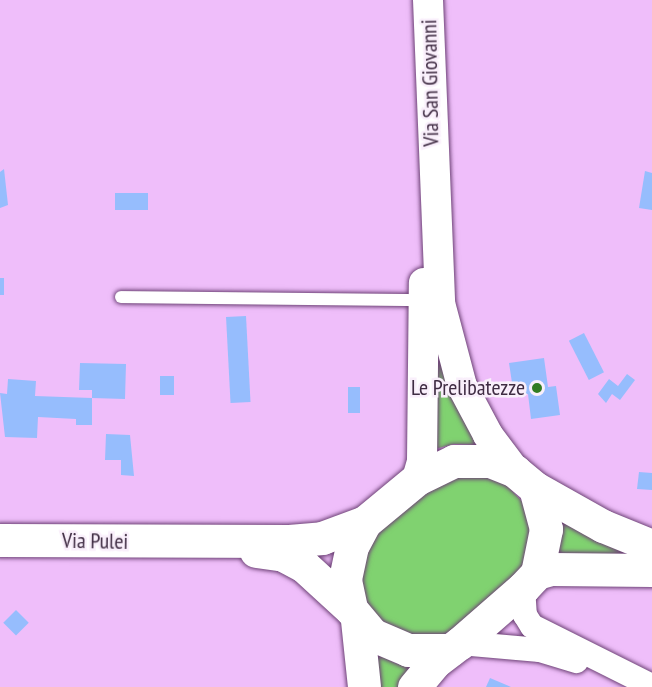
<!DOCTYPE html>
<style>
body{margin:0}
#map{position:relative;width:652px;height:687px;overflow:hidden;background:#efbefa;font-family:"PT Sans Narrow",sans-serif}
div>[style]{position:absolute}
.green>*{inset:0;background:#80d270}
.building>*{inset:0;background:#96bdfd;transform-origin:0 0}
.roads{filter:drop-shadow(0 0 2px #6e4277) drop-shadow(0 0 2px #6e4277)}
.service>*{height:12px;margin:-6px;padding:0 6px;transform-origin:6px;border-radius:6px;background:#fff}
.minor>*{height:24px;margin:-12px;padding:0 12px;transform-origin:12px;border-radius:12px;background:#fff}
.tertiary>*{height:30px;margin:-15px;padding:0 15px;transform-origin:15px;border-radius:15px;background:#fff}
.secondary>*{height:33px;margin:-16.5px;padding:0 16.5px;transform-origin:16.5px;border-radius:16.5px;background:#fff}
.dots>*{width:16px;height:16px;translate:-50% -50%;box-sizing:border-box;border:3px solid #f9effb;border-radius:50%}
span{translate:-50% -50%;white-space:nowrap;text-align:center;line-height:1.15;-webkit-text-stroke:5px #f9effb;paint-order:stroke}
.street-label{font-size:22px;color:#3f2c43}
.poi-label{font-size:22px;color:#3f2c43}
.right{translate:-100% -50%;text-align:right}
</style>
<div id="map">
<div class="green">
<i style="clip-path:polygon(431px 358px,443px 359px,480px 445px,454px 444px,431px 450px)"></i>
<i style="clip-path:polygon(469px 473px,501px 479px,531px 511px,534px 533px,521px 573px,454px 630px,439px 637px,422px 641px,369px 617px,357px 570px,373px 533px,432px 484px)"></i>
<i style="clip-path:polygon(560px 514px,647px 556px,558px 553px)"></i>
<i style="clip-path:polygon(370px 650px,395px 663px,418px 667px,402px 687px,372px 687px)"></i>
</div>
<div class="building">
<i style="clip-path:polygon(4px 169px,8px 205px,0 208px,0 172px)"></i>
<i style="clip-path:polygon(645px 171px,652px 173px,652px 210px,639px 208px)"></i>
<i style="left:148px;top:193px;width:17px;height:33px;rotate:90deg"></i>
<i style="left:0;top:278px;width:4px;height:17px"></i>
<i style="left:246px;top:316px;width:86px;height:20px;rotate:87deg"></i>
<i style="left:584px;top:333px;width:44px;height:17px;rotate:63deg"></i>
<i style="clip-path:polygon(544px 358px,548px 387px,556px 386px,560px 415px,531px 419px,528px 394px,514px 396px,509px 363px)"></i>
<i style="clip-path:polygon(80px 363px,126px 364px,125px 399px,92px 398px,92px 390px,79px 390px)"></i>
<i style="clip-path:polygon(627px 374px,635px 380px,620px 400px,612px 394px,606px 403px,598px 394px,609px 379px,618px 386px)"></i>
<i style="left:160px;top:376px;width:14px;height:19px"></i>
<i style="clip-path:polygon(8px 379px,36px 381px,35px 396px,92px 398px,92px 425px,76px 425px,76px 419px,38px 417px,37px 438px,5px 437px,0 393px,7px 394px)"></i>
<i style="left:348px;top:387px;width:12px;height:26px"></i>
<i style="clip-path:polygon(106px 434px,130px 435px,134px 476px,121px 475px,121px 460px,105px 460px)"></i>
<i style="clip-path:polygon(639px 472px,652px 473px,652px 490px,637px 489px)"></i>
<i style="left:16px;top:610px;width:18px;height:18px;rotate:45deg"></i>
<i style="clip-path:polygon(490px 678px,511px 687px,486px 687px)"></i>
</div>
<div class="roads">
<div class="service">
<i style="left:121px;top:297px;width:302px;rotate:0.6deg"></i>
</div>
<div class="minor">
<i style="left:523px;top:588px;width:27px;rotate:86deg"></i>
<i style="left:525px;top:615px;width:13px;rotate:58deg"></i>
<i style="left:532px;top:626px;width:134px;rotate:26.6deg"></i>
<i style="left:460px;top:643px;width:80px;rotate:5deg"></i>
<i style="left:540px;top:650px;width:38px;rotate:17deg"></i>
</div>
<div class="tertiary">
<i style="left:428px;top:0;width:303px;rotate:87.7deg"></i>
<i style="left:440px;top:303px;width:86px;rotate:75.2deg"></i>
<i style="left:462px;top:386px;width:55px;rotate:62deg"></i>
<i style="left:488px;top:435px;width:45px;rotate:53.1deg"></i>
<i style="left:417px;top:479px;width:19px;rotate:-74deg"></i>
<i style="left:422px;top:461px;width:178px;rotate:-89.4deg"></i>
</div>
<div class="secondary">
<i style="left:535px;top:488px;width:78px;rotate:29.2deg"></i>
<i style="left:603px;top:526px;width:53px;rotate:22.2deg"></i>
<i style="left:0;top:540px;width:289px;rotate:0.2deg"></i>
<i style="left:289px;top:541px;width:33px;rotate:-5deg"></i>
<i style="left:322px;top:538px;width:46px;rotate:-20.4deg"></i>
<i style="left:256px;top:551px;width:27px;rotate:8deg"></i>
<i style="left:283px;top:555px;width:24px;rotate:28deg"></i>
<i style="left:304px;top:566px;width:64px;rotate:42.5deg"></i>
<i style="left:537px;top:573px;width:15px;rotate:-16deg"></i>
<i style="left:551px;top:569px;width:101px;rotate:0.6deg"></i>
<i style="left:357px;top:620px;width:67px;rotate:84deg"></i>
<i style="left:414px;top:687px;width:34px;rotate:-50deg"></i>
<i style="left:436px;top:661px;width:30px;rotate:-37deg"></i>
<i style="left:460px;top:643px;width:84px;rotate:-41.1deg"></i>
<i style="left:523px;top:588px;width:21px;rotate:-47deg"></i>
<i style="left:537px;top:573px;width:45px;rotate:-78.4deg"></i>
<i style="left:546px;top:529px;width:42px;rotate:-105deg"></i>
<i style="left:535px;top:488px;width:26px;rotate:-140deg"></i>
<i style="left:515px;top:471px;width:27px;rotate:-158deg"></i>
<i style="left:490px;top:461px;width:36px;rotate:180deg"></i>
<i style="left:454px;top:461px;width:41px;rotate:154.1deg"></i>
<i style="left:417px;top:479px;width:67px;rotate:140.4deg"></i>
<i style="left:365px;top:522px;width:27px;rotate:118deg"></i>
<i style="left:352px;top:546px;width:35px;rotate:102deg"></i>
<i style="left:345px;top:580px;width:30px;rotate:78deg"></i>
<i style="left:351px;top:609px;width:34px;rotate:50deg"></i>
<i style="left:373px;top:635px;width:38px;rotate:23deg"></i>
<i style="left:408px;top:650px;width:42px"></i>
</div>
</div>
<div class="dots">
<i style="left:537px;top:388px;background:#327c23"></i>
</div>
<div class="street-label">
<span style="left:430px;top:83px;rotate:-91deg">Via San Giovanni</span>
<span style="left:95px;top:541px;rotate:1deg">Via Pulei</span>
</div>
<div class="poi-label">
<span class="right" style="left:525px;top:388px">Le Prelibatezze</span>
</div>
</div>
